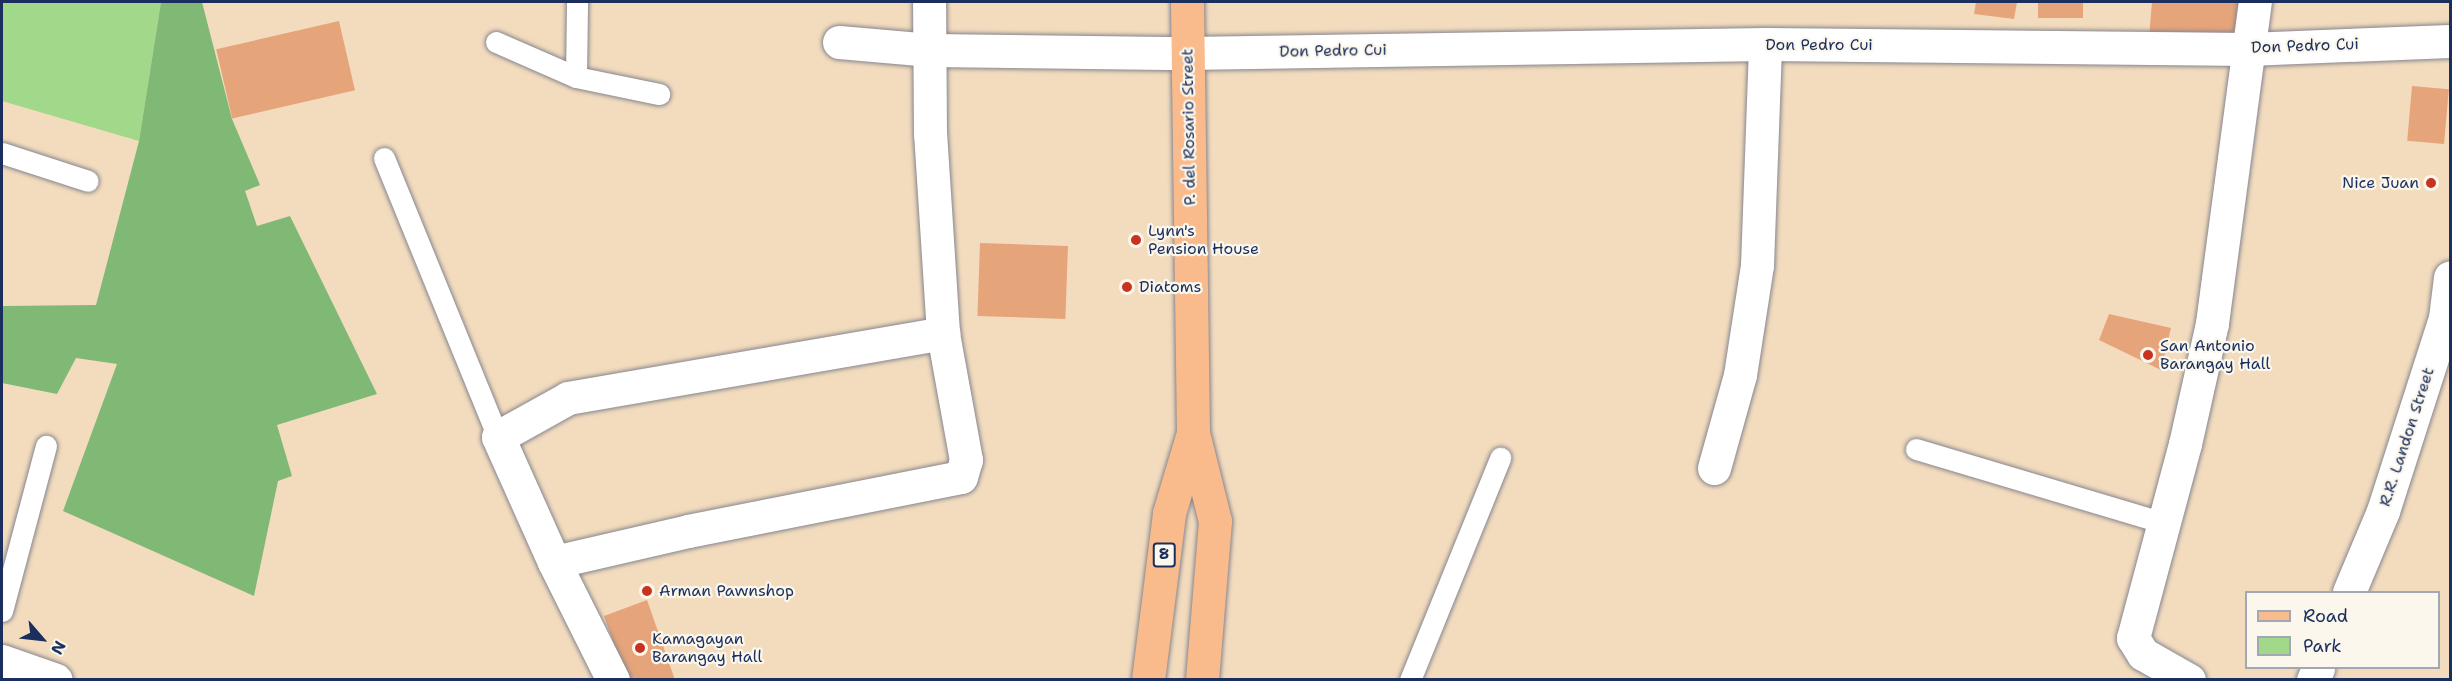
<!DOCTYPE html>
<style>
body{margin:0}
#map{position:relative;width:2452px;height:681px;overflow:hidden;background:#f3dcbe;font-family:"Shantell Sans",sans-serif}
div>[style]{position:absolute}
.green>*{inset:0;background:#a1d88a}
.forest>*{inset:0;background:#80b876}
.building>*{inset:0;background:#e6a47b;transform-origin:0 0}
.roads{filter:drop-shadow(0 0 2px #87868e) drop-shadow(0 0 2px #87868e)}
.service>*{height:21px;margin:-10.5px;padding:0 10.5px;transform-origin:10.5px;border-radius:10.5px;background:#fff}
.minor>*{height:33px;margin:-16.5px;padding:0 16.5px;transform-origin:16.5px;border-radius:16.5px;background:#fff}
.tertiary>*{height:33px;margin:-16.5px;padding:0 16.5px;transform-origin:16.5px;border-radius:16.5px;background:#fff}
.primary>*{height:33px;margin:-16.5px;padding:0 16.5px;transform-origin:16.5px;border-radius:16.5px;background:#fabb8c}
.dots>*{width:16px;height:16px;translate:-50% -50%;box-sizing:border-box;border:3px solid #fbf7ec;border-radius:50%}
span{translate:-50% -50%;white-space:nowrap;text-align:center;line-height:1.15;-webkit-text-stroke:4.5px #fbf7ec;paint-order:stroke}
.shield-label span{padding:2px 4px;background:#fbf7ec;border:2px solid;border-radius:4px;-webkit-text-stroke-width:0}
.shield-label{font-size:15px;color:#1b2f5e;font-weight:700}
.street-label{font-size:16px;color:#1b2f5e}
.poi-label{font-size:16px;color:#1b2f5e}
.right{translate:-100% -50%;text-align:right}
.left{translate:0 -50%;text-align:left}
.frame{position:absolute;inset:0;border:3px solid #1b2f5e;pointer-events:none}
.legend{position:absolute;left:2245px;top:591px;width:195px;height:78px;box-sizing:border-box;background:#fbf7ec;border:2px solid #a1a7b3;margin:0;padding:8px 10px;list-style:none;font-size:18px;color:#1b2f5e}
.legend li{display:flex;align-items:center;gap:12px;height:30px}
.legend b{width:30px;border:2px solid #a1a7b3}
.north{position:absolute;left:12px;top:609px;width:60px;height:60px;-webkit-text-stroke:4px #fbf7ec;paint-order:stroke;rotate:118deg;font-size:16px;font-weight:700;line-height:24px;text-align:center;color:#1b2f5e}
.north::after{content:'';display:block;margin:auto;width:21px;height:27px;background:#1b2f5e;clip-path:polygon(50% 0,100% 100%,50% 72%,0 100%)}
</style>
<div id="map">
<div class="green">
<i style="clip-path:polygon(2px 2px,161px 2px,139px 141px,2px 101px)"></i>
</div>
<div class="forest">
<i style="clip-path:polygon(161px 2px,202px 2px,232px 119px,260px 185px,245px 191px,257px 226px,290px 216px,377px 394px,277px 425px,292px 476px,278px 481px,254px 596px,63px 511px,117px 364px,76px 358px,57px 394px,2px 383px,2px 306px,96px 305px,139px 141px)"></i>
</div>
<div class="building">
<i style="clip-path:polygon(1976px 2px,2017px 2px,2014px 19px,1974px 14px)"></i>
<i style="left:2038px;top:2px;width:45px;height:16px"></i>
<i style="clip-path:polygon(2152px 2px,2245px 2px,2242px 44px,2149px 37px)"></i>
<i style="left:339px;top:21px;width:71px;height:126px;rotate:77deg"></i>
<i style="left:2412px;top:86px;width:37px;height:55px;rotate:5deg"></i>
<i style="left:980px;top:243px;width:88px;height:73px;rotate:2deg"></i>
<i style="clip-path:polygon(2109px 314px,2171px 328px,2161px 370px,2099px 340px)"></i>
<i style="clip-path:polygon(647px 600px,675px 680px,627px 680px,604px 616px)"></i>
</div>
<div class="roads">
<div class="service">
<i style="left:496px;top:42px;width:87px;rotate:23.6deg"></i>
<i style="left:576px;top:77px;width:85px;rotate:11.6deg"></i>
<i style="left:576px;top:77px;width:75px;rotate:-89.2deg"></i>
<i style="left:2px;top:153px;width:90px;rotate:18deg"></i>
<i style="left:384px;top:158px;width:301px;rotate:67.8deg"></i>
<i style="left:1916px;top:449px;width:259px;rotate:16.6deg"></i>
<i style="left:2px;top:611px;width:171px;rotate:-75.1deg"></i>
<i style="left:1410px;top:680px;width:240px;rotate:-67.9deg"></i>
</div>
<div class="minor">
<i style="left:839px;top:42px;width:92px;rotate:5deg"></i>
<i style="left:931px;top:50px;width:256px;rotate:0.7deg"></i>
<i style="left:1187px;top:53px;width:578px;rotate:-0.89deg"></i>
<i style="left:1765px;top:44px;width:483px;rotate:0.6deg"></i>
<i style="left:2248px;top:49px;width:202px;rotate:-2.3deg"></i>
<i style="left:1714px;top:468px;width:97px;rotate:-74.4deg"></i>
<i style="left:1740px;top:375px;width:111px;rotate:-81.2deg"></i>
<i style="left:1757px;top:265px;width:221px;rotate:-87.9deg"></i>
<i style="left:554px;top:562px;width:138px;rotate:-13deg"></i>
<i style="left:688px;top:531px;width:278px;rotate:-11.2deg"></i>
<i style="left:961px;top:477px;width:18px;rotate:-74deg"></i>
<i style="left:966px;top:460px;width:129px;rotate:-100.3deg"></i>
<i style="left:943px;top:333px;width:199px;rotate:-93.7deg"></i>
<i style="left:930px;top:134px;width:132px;rotate:-90.4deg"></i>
<i style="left:613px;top:680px;width:132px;rotate:-116.6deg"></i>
<i style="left:554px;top:562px;width:137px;rotate:-114.1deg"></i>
<i style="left:498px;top:437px;width:80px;rotate:-29.1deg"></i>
<i style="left:568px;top:398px;width:381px;rotate:-9.8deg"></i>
<i style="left:2189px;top:680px;width:53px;rotate:-150.5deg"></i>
<i style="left:2143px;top:654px;width:19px;rotate:-122deg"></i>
<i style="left:2133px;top:638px;width:201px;rotate:-75deg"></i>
<i style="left:2185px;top:444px;width:124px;rotate:-77.4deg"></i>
<i style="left:2212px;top:323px;width:324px;rotate:-82.4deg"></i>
</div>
<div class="tertiary">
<i style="left:2349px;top:592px;width:88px;rotate:-67.2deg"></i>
<i style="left:2383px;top:511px;width:203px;rotate:-72.2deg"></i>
<i style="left:2445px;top:318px;width:41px;rotate:-83deg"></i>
<i style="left:2px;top:661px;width:57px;rotate:19.4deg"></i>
<i style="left:2313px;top:680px;width:13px;rotate:-67deg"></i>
</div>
<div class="primary">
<i style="left:1187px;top:2px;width:431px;rotate:89.2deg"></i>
<i style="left:1193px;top:433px;width:91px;rotate:76deg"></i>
<i style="left:1215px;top:521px;width:160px;rotate:94.7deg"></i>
<i style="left:1148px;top:680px;width:168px;rotate:-82.8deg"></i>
<i style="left:1169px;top:513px;width:84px;rotate:-73.3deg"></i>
</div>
</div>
<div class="dots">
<i style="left:2431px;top:183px;background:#c8321e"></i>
<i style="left:1136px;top:240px;background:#c8321e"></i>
<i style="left:1127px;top:287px;background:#c8321e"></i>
<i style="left:2148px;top:355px;background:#c8321e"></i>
<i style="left:647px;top:591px;background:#c8321e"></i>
<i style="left:640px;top:648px;background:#c8321e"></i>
</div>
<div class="shield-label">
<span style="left:1164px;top:555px">8</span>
</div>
<div class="street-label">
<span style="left:1819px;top:45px">Don Pedro Cui</span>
<span style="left:2305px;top:46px;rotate:-2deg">Don Pedro Cui</span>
<span style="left:1333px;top:51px;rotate:-1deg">Don Pedro Cui</span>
<span style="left:1189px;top:127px;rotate:-91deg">P. del Rosario Street</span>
<span style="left:2407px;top:437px;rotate:-72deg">R.R. Landon Street</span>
</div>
<div class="poi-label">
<span class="right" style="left:2419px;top:183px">Nice Juan</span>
<span class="left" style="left:1148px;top:240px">Lynn's<br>Pension House</span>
<span class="left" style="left:1139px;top:287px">Diatoms</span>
<span class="left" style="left:2160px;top:355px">San Antonio<br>Barangay Hall</span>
<span class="left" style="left:659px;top:591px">Arman Pawnshop</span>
<span class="left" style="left:652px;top:648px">Kamagayan<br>Barangay Hall</span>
</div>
<div class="frame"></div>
<ul class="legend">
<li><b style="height:8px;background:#fabb8c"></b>Road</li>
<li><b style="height:16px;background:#a1d88a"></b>Park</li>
</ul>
<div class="north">N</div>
</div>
